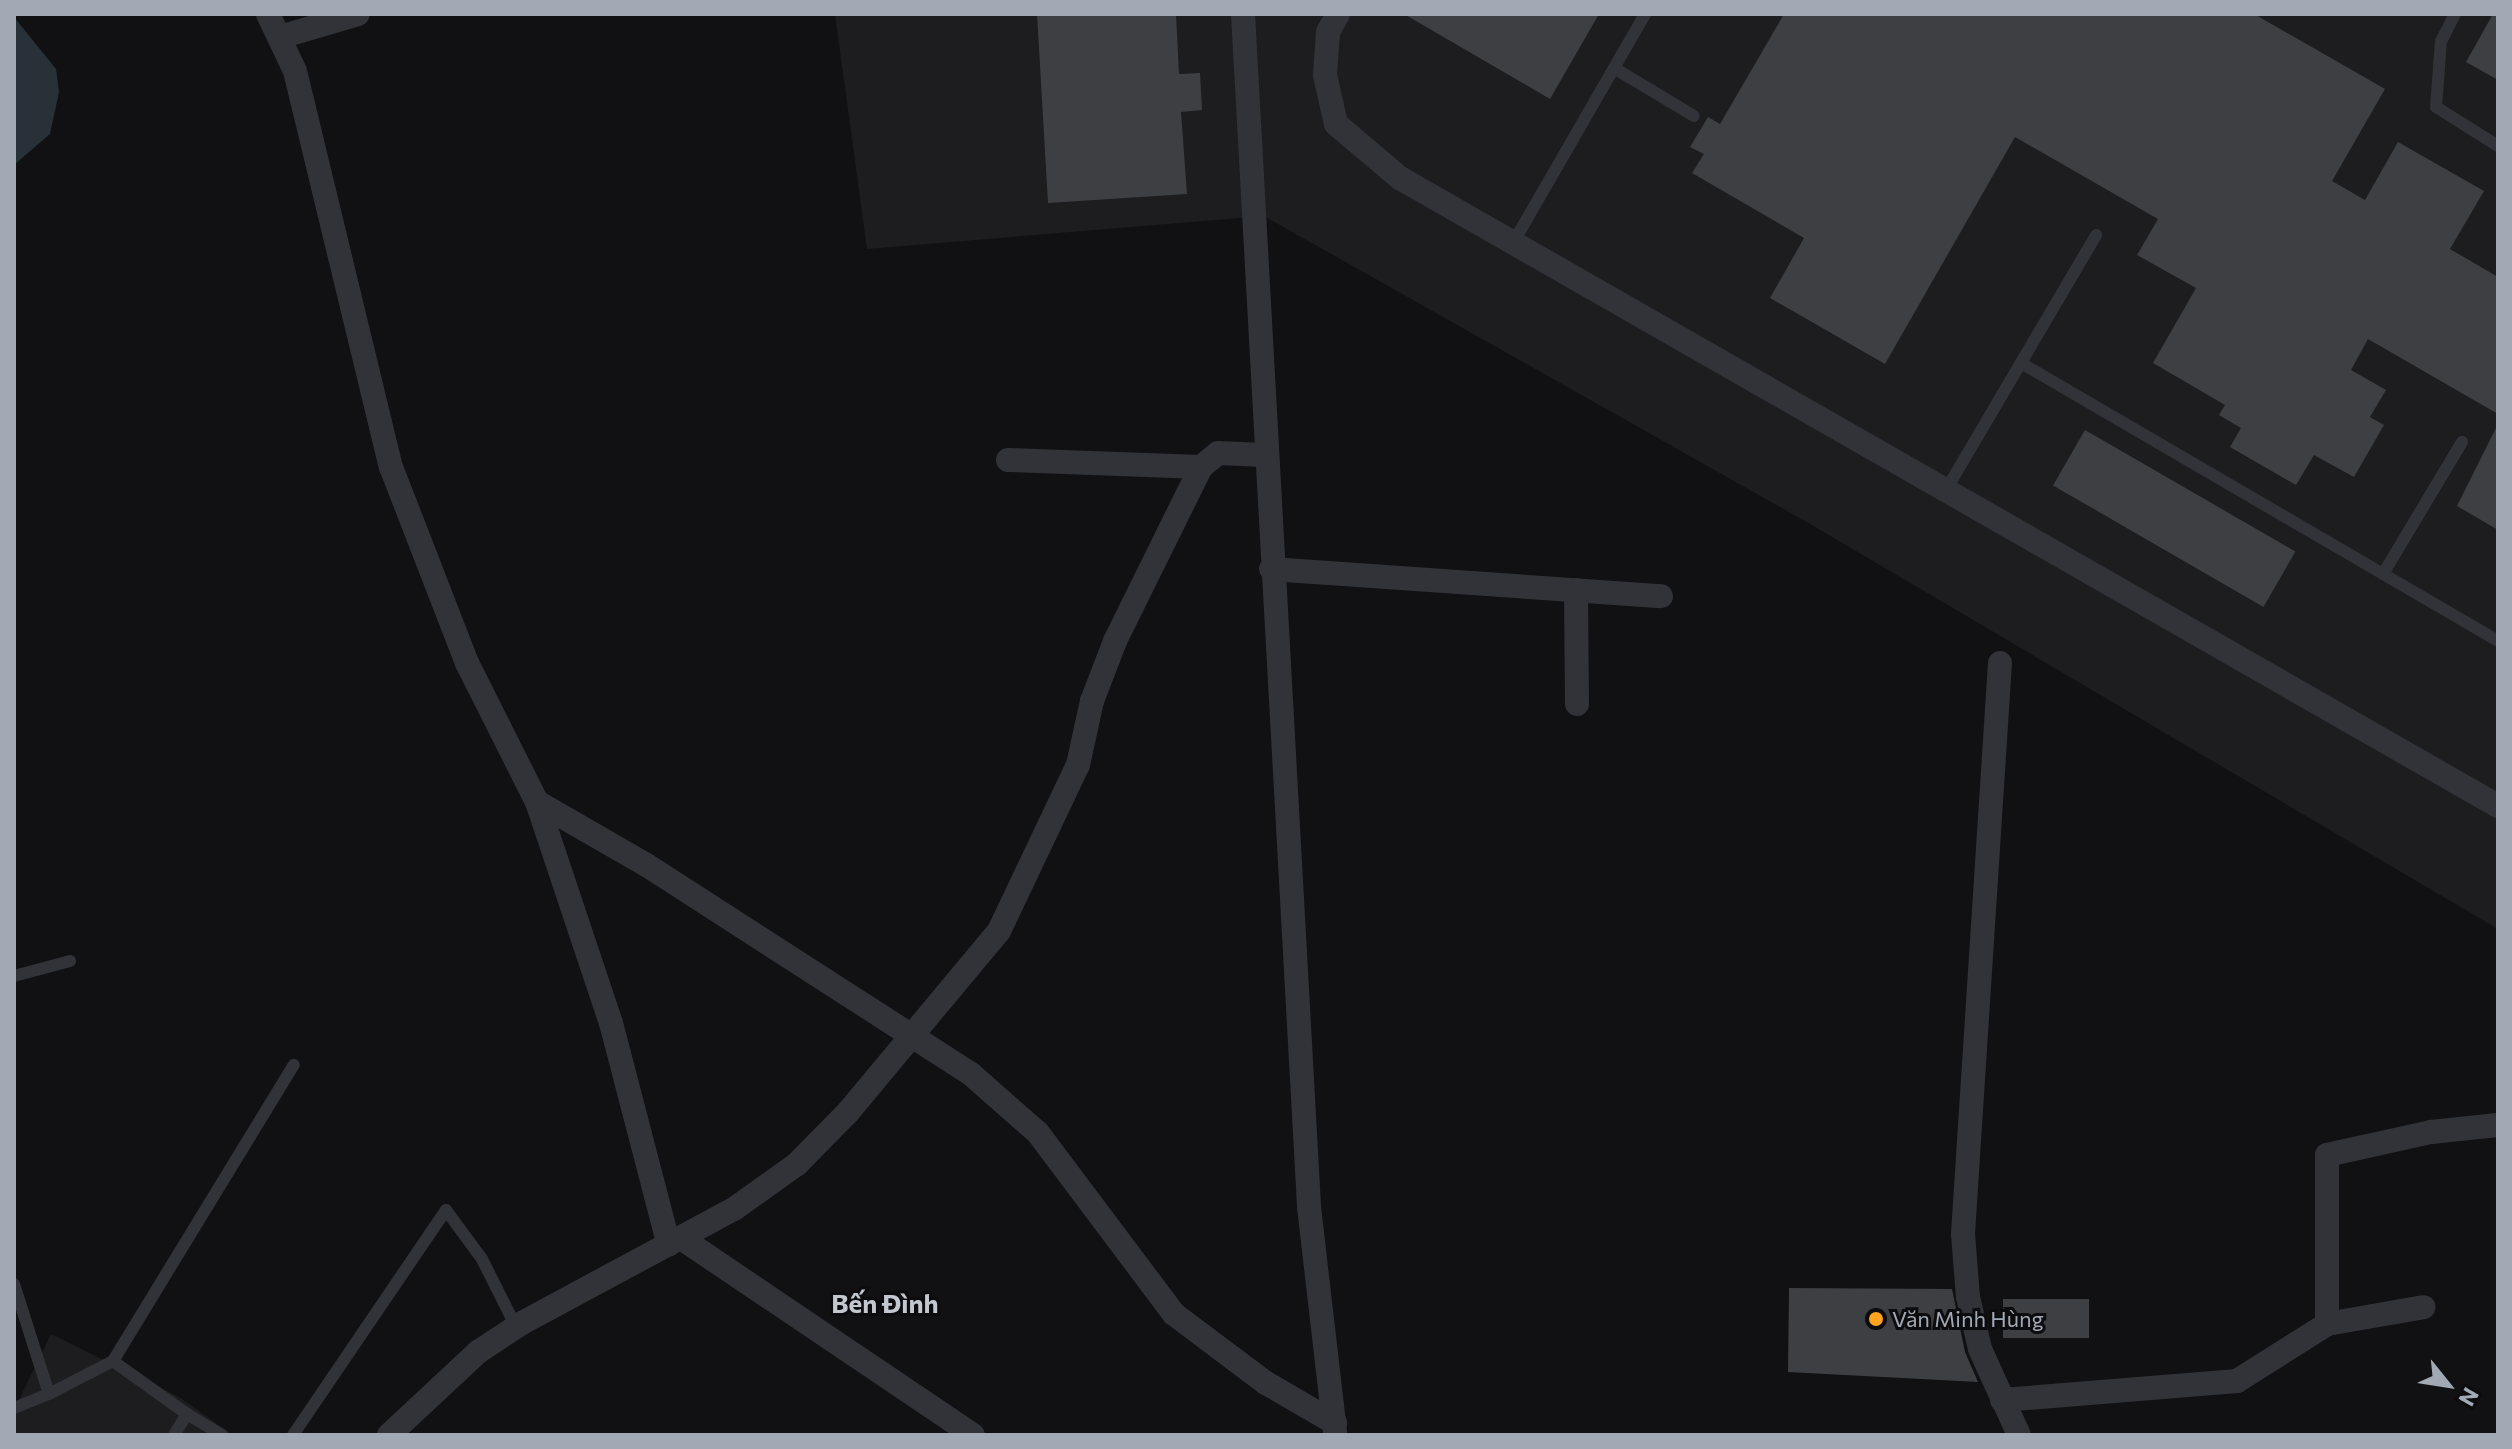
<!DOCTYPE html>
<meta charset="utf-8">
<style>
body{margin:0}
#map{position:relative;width:2512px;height:1449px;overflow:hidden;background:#111113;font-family:Commissioner,sans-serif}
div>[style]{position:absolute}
.built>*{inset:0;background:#1d1d20}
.water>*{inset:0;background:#273137}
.building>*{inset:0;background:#3d3f43;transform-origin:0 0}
.lane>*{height:12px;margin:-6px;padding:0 6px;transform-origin:6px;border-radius:6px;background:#323338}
.street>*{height:24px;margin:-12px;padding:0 12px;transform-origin:12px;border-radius:12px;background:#323338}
.dots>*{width:22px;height:22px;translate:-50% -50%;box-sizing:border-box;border:4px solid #0c0c0e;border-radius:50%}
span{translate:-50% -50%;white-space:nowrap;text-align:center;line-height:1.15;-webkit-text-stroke:6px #0c0c0e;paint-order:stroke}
.poi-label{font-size:22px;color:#a1a9b5}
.left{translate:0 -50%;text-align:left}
.quarter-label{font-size:26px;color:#c3c7d0;font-weight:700}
.frame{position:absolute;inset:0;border:16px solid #a1a9b5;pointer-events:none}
.north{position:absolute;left:2408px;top:1345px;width:80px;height:80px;-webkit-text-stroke:6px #0c0c0e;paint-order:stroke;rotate:120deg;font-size:22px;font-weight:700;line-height:32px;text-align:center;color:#a1a9b5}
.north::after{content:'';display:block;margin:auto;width:28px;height:36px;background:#a1a9b5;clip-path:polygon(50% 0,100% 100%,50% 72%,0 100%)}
</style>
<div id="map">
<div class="built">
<i style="clip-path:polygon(835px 14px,2498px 14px,2498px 929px,1805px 521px,1264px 216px,867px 249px)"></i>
<i style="clip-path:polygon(51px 1334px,179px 1397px,233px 1435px,14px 1435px,14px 1410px)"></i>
</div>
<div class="water">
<i style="clip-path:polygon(14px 17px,56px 69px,59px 92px,50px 134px,14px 165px)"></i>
</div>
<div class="building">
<i style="clip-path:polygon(1037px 14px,1176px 14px,1179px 74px,1200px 73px,1202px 110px,1181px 112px,1187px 194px,1048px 203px)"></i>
<i style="clip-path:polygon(1404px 14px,1599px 14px,1550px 99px)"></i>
<i style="clip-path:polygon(1784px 14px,2254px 14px,2385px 89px,2332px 181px,2365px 200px,2398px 142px,2484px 191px,2450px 249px,2498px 277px,2498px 414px,2368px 339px,2351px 370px,2386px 390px,2370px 417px,2384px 425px,2354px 477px,2314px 455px,2296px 485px,2230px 447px,2241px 428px,2219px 415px,2225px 405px,2153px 363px,2196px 288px,2137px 255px,2158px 219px,2015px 137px,1885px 364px,1770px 298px,1804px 238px,1692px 173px,1704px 154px,1690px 147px,1708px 117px,1720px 124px)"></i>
<i style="clip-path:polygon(2493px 14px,2498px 14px,2498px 80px,2466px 62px)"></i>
<i style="clip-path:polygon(2498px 424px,2498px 530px,2457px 506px)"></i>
<i style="left:2085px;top:430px;width:243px;height:64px;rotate:30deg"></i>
<i style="clip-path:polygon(1789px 1288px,1952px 1289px,1965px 1352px,1978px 1382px,1788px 1372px)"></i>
<i style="left:2089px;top:1299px;width:39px;height:86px;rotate:90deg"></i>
</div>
<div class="lane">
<i style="left:2455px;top:14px;width:30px;rotate:117deg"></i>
<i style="left:2441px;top:41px;width:66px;rotate:94.3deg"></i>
<i style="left:2436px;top:107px;width:73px;rotate:32.2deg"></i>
<i style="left:1614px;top:68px;width:93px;rotate:31deg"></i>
<i style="left:1513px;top:243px;width:264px;rotate:-60deg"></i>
<i style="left:2021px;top:363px;width:552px;rotate:30.23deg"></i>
<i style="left:1946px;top:490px;width:296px;rotate:-59.5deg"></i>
<i style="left:2383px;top:574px;width:154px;rotate:-59.1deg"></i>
<i style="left:14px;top:976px;width:58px;rotate:-15deg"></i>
<i style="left:14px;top:1284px;width:115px;rotate:72.3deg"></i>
<i style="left:49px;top:1394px;width:72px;rotate:-27.3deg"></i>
<i style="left:14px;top:1408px;width:38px;rotate:-22deg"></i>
<i style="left:187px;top:1414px;width:41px;rotate:31deg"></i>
<i style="left:174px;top:1435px;width:25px;rotate:-58deg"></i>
<i style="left:187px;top:1414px;width:91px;rotate:-144.4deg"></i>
<i style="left:113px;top:1361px;width:347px;rotate:-58.6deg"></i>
<i style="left:293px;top:1435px;width:272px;rotate:-55.8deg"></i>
<i style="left:446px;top:1210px;width:61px;rotate:53.7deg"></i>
<i style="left:482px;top:1259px;width:76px;rotate:63.4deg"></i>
</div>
<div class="street">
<i style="left:268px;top:14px;width:63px;rotate:64.7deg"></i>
<i style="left:295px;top:71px;width:407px;rotate:76.4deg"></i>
<i style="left:391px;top:467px;width:210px;rotate:68.8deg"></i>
<i style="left:467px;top:663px;width:156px;rotate:63.3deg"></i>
<i style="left:537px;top:802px;width:125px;rotate:29.9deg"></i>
<i style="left:645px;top:864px;width:388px;rotate:32.8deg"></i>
<i style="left:971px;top:1074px;width:89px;rotate:41.4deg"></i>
<i style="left:1038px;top:1133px;width:226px;rotate:53.1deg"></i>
<i style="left:1174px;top:1314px;width:115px;rotate:36.9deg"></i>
<i style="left:1266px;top:1383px;width:80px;rotate:30.1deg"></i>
<i style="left:1243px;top:14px;width:1195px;rotate:86.83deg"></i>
<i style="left:1309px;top:1207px;width:227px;rotate:83.4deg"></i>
<i style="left:1338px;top:14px;width:21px;rotate:119deg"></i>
<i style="left:1328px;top:32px;width:43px;rotate:94deg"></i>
<i style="left:1325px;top:75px;width:50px;rotate:77.3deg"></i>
<i style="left:1336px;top:124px;width:84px;rotate:40.2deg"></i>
<i style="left:1400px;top:178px;width:1265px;rotate:29.77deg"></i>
<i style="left:280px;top:37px;width:81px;rotate:-16.4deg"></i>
<i style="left:1008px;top:460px;width:193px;rotate:2.1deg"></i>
<i style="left:1271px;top:569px;width:391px;rotate:4deg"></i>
<i style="left:1576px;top:590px;width:114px;rotate:89.5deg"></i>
<i style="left:2000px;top:663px;width:572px;rotate:93.71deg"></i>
<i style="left:1963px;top:1234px;width:63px;rotate:85.5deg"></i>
<i style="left:1968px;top:1297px;width:53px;rotate:77deg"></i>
<i style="left:1980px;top:1349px;width:94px;rotate:65.6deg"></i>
<i style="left:537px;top:802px;width:233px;rotate:71.5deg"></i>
<i style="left:611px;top:1023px;width:229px;rotate:75.4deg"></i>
<i style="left:681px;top:1238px;width:352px;rotate:34deg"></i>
<i style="left:2327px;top:1324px;width:169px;rotate:-90deg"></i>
<i style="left:2327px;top:1155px;width:107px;rotate:-12.5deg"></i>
<i style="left:2431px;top:1132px;width:67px;rotate:-6deg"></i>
<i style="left:2002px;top:1400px;width:236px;rotate:-4.6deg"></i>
<i style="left:2237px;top:1381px;width:107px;rotate:-32.3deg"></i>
<i style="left:2327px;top:1324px;width:98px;rotate:-9.9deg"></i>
<i style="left:389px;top:1435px;width:122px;rotate:-43deg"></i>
<i style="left:478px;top:1352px;width:53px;rotate:-33.4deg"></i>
<i style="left:522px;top:1323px;width:241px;rotate:-28.3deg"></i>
<i style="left:734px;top:1209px;width:77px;rotate:-35.5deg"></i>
<i style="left:797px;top:1164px;width:74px;rotate:-45.5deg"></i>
<i style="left:849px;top:1111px;width:234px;rotate:-50.2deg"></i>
<i style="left:999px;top:931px;width:184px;rotate:-64.6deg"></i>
<i style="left:1078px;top:765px;width:66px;rotate:-77.7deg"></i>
<i style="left:1092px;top:701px;width:64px;rotate:-69deg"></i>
<i style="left:1115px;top:641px;width:194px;rotate:-63.7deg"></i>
<i style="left:1201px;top:467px;width:22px;rotate:-39deg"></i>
<i style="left:1218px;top:453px;width:47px;rotate:2.4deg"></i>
</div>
<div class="dots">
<i style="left:1876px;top:1319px;background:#fea31e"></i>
</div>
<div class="poi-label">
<span class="left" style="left:1892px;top:1319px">Văn Minh Hùng</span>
</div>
<div class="quarter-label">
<span style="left:885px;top:1303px">Bến Đình</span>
</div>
<div class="frame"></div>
<div class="north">N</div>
</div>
